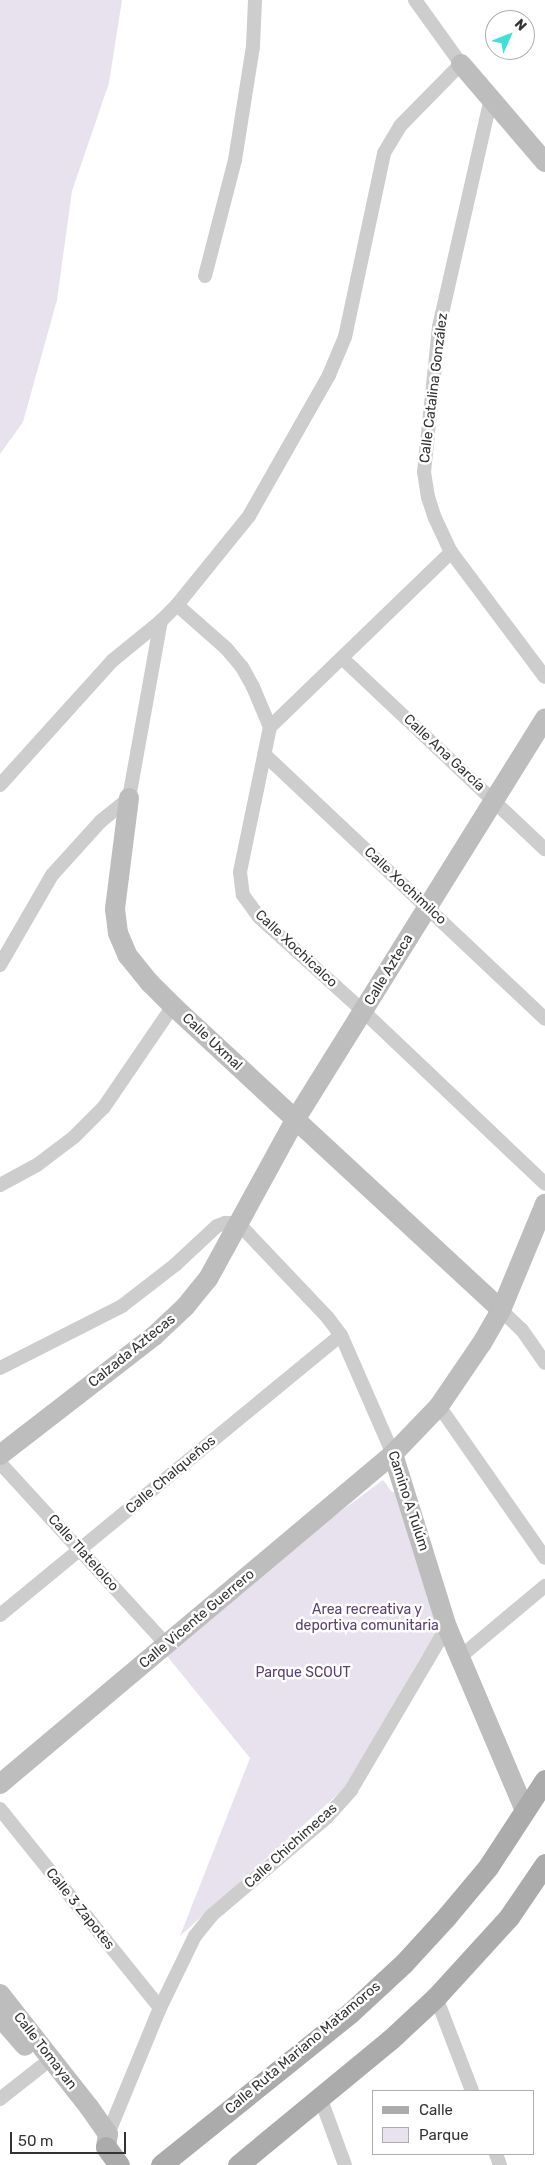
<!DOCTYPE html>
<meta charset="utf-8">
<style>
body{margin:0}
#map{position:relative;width:545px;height:2165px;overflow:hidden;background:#fff;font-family:Rubik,sans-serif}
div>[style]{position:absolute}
.green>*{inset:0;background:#e8e2ee}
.street>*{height:14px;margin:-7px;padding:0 7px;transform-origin:7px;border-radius:7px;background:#cdcdcd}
.secondary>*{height:20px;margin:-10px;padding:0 10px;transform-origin:10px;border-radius:10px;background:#bdbdbd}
.primary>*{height:21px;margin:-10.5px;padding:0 10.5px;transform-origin:10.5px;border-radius:10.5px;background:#ababab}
span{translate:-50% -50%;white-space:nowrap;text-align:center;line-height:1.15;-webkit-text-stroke:5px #fff;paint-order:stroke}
.street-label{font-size:14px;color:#333}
.park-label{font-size:14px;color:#5a406e}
.legend{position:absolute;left:372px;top:2090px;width:162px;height:65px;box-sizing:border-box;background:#fff;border:1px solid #adadad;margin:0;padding:6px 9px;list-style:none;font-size:15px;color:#333}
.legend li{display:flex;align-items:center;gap:10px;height:25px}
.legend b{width:25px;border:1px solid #adadad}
.north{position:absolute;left:485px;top:10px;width:50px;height:50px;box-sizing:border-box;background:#fff;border:1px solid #adadad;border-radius:50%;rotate:46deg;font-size:14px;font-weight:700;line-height:20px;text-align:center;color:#333}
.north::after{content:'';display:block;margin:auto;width:18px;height:22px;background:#3ee1d8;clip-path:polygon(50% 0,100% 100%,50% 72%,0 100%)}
.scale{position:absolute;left:10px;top:2132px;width:116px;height:22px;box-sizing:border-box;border:2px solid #333;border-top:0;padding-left:6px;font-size:15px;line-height:18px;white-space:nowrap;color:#333;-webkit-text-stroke:4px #fff;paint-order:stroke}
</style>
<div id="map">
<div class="green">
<i style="clip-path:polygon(0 0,122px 0,109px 83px,72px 191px,57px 300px,23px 422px,0 454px)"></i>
<i style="clip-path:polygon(383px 1480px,392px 1492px,396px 1492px,440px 1629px,422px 1655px,347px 1786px,180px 1936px,250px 1758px,167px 1656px,329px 1520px)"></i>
</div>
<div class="street">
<i style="left:491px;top:98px;width:235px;rotate:102.8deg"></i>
<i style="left:439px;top:327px;width:146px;rotate:95.9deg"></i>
<i style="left:424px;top:472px;width:25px;rotate:81deg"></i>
<i style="left:428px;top:497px;width:22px;rotate:72deg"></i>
<i style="left:435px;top:518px;width:38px;rotate:65deg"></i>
<i style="left:451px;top:552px;width:156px;rotate:53.1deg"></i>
<i style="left:205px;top:276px;width:120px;rotate:-75.5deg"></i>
<i style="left:235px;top:160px;width:115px;rotate:-81deg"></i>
<i style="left:253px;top:46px;width:46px;rotate:-87.5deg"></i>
<i style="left:177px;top:605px;width:65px;rotate:41.3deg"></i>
<i style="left:226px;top:648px;width:25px;rotate:50deg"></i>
<i style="left:242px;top:667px;width:23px;rotate:61deg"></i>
<i style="left:253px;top:687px;width:43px;rotate:67deg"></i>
<i style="left:270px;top:727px;width:148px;rotate:101.7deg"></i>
<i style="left:240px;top:872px;width:23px;rotate:83deg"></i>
<i style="left:243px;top:895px;width:27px;rotate:54deg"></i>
<i style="left:259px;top:917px;width:140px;rotate:42.1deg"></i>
<i style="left:363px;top:1011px;width:251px;rotate:43.5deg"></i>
<i style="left:342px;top:658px;width:279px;rotate:43.3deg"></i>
<i style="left:270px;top:727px;width:252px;rotate:-44deg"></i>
<i style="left:264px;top:754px;width:386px;rotate:43.3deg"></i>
<i style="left:0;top:785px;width:167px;rotate:-47.9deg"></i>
<i style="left:112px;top:661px;width:63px;rotate:-39.2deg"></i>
<i style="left:161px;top:621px;width:23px;rotate:-45deg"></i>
<i style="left:177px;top:605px;width:114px;rotate:-51deg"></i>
<i style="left:249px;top:516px;width:162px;rotate:-60.4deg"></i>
<i style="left:329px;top:375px;width:41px;rotate:-67.2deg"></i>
<i style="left:345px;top:337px;width:188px;rotate:-78deg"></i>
<i style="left:384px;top:153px;width:31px;rotate:-59deg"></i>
<i style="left:400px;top:126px;width:87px;rotate:-45.5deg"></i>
<i style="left:461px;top:64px;width:79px;rotate:-125.7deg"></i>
<i style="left:0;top:965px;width:104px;rotate:-60deg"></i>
<i style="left:52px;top:875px;width:73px;rotate:-47.8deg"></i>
<i style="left:101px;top:821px;width:36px;rotate:-39deg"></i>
<i style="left:129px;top:798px;width:180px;rotate:-79.8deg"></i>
<i style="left:0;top:1185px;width:42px;rotate:-28.4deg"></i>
<i style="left:37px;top:1165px;width:46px;rotate:-37.1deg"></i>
<i style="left:74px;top:1137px;width:42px;rotate:-45deg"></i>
<i style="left:104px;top:1107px;width:122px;rotate:-55.7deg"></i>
<i style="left:501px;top:1310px;width:29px;rotate:44deg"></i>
<i style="left:522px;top:1330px;width:40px;rotate:55.1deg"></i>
<i style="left:0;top:1368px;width:137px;rotate:-26.9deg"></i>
<i style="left:122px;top:1306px;width:67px;rotate:-37.7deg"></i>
<i style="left:175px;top:1265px;width:57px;rotate:-42.9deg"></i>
<i style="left:217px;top:1226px;width:9px;rotate:-21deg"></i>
<i style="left:225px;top:1223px;width:13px"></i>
<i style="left:238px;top:1223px;width:131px;rotate:46.5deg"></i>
<i style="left:328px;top:1318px;width:21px;rotate:53deg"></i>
<i style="left:341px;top:1335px;width:130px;rotate:66.4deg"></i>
<i style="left:439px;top:1406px;width:185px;rotate:55.1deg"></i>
<i style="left:0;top:1463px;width:246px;rotate:47.5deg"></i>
<i style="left:0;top:1615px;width:441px;rotate:-39.4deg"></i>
<i style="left:460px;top:1657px;width:111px;rotate:-39.9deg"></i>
<i style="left:0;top:1809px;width:255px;rotate:51.2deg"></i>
<i style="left:436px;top:1997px;width:101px;rotate:69deg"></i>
<i style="left:320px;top:2097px;width:72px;rotate:69.8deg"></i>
<i style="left:0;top:2099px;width:53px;rotate:-38.2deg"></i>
<i style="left:108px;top:2134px;width:136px;rotate:-67.6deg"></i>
<i style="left:160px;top:2008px;width:80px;rotate:-64.1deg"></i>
<i style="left:195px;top:1936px;width:27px;rotate:-51deg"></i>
<i style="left:212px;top:1915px;width:151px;rotate:-40.4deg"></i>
<i style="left:327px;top:1817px;width:36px;rotate:-48deg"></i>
<i style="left:351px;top:1790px;width:189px;rotate:-59.5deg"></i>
<i style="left:496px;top:2154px;width:12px;rotate:70deg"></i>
</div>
<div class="secondary">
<i style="left:461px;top:64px;width:129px;rotate:49.4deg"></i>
<i style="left:129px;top:798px;width:112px;rotate:97.2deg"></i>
<i style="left:115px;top:909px;width:24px;rotate:83deg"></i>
<i style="left:118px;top:933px;width:25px;rotate:67deg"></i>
<i style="left:128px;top:956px;width:35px;rotate:51deg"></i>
<i style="left:150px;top:983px;width:33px;rotate:45deg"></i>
<i style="left:173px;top:1006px;width:447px;rotate:42.8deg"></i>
<i style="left:393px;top:1454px;width:181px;rotate:72.7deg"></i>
<i style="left:447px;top:1627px;width:200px;rotate:67deg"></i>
<i style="left:0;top:1455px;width:195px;rotate:-37.7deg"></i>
<i style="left:154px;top:1336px;width:42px;rotate:-43.1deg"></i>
<i style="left:185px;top:1307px;width:36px;rotate:-51deg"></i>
<i style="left:208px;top:1279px;width:181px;rotate:-61.3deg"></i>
<i style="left:295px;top:1120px;width:473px;rotate:-58.1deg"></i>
<i style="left:0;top:1784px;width:513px;rotate:-40.02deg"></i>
<i style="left:393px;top:1454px;width:66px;rotate:-46.2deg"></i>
<i style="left:439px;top:1406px;width:76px;rotate:-55.7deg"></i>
<i style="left:482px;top:1343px;width:38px;rotate:-60deg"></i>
<i style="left:501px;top:1310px;width:115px;rotate:-67.5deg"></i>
<i style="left:0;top:1994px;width:144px;rotate:51.8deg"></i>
<i style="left:89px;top:2107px;width:33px;rotate:55deg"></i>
<i style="left:108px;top:2134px;width:13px;rotate:99deg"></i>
<i style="left:0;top:2017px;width:38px;rotate:49deg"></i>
</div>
<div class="primary">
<i style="left:106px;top:2147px;width:22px;rotate:54deg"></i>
<i style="left:161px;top:2165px;width:243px;rotate:-38.8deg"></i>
<i style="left:350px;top:2013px;width:74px;rotate:-42.8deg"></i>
<i style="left:404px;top:1963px;width:64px;rotate:-47.5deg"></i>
<i style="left:447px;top:1916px;width:64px;rotate:-50.1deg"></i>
<i style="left:488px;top:1867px;width:104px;rotate:-56.8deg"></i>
<i style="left:238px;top:2165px;width:198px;rotate:-39.5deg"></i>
<i style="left:391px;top:2039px;width:62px;rotate:-43deg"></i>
<i style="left:436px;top:1997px;width:108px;rotate:-47.6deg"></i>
<i style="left:509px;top:1917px;width:64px;rotate:-55.8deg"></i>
</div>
<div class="street-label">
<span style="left:434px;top:388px;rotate:-83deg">Calle Catalina González</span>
<span style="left:444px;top:753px;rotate:43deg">Calle Ana García</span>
<span style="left:405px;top:886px;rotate:43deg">Calle Xochimilco</span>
<span style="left:296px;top:949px;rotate:43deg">Calle Xochicalco</span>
<span style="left:389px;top:970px;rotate:-59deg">Calle Azteca</span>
<span style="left:212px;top:1042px;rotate:43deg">Calle Uxmal</span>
<span style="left:132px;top:1351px;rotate:-39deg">Calzada Aztecas</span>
<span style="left:171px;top:1475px;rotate:-40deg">Calle Chalqueños</span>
<span style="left:408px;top:1501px;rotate:72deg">Camino A Tulúm</span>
<span style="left:83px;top:1553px;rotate:48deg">Calle Tlatelolco</span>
<span style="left:197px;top:1619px;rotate:-40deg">Calle Vicente Guerrero</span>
<span style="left:291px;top:1846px;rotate:-42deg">Calle Chichimecas</span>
<span style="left:80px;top:1909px;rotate:51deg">Calle 3 Zapotes</span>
<span style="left:303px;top:2048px;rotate:-40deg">Calle Ruta Mariano Matamoros</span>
<span style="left:45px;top:2051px;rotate:52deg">Calle Tomayan</span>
</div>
<div class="park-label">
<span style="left:367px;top:1618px">Area recreativa y<br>deportiva comunitaria</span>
<span style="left:303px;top:1673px">Parque SCOUT</span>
</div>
<ul class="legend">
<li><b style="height:6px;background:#ababab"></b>Calle</li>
<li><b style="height:14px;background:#e8e2ee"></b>Parque</li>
</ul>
<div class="north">N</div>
<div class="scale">50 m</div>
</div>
